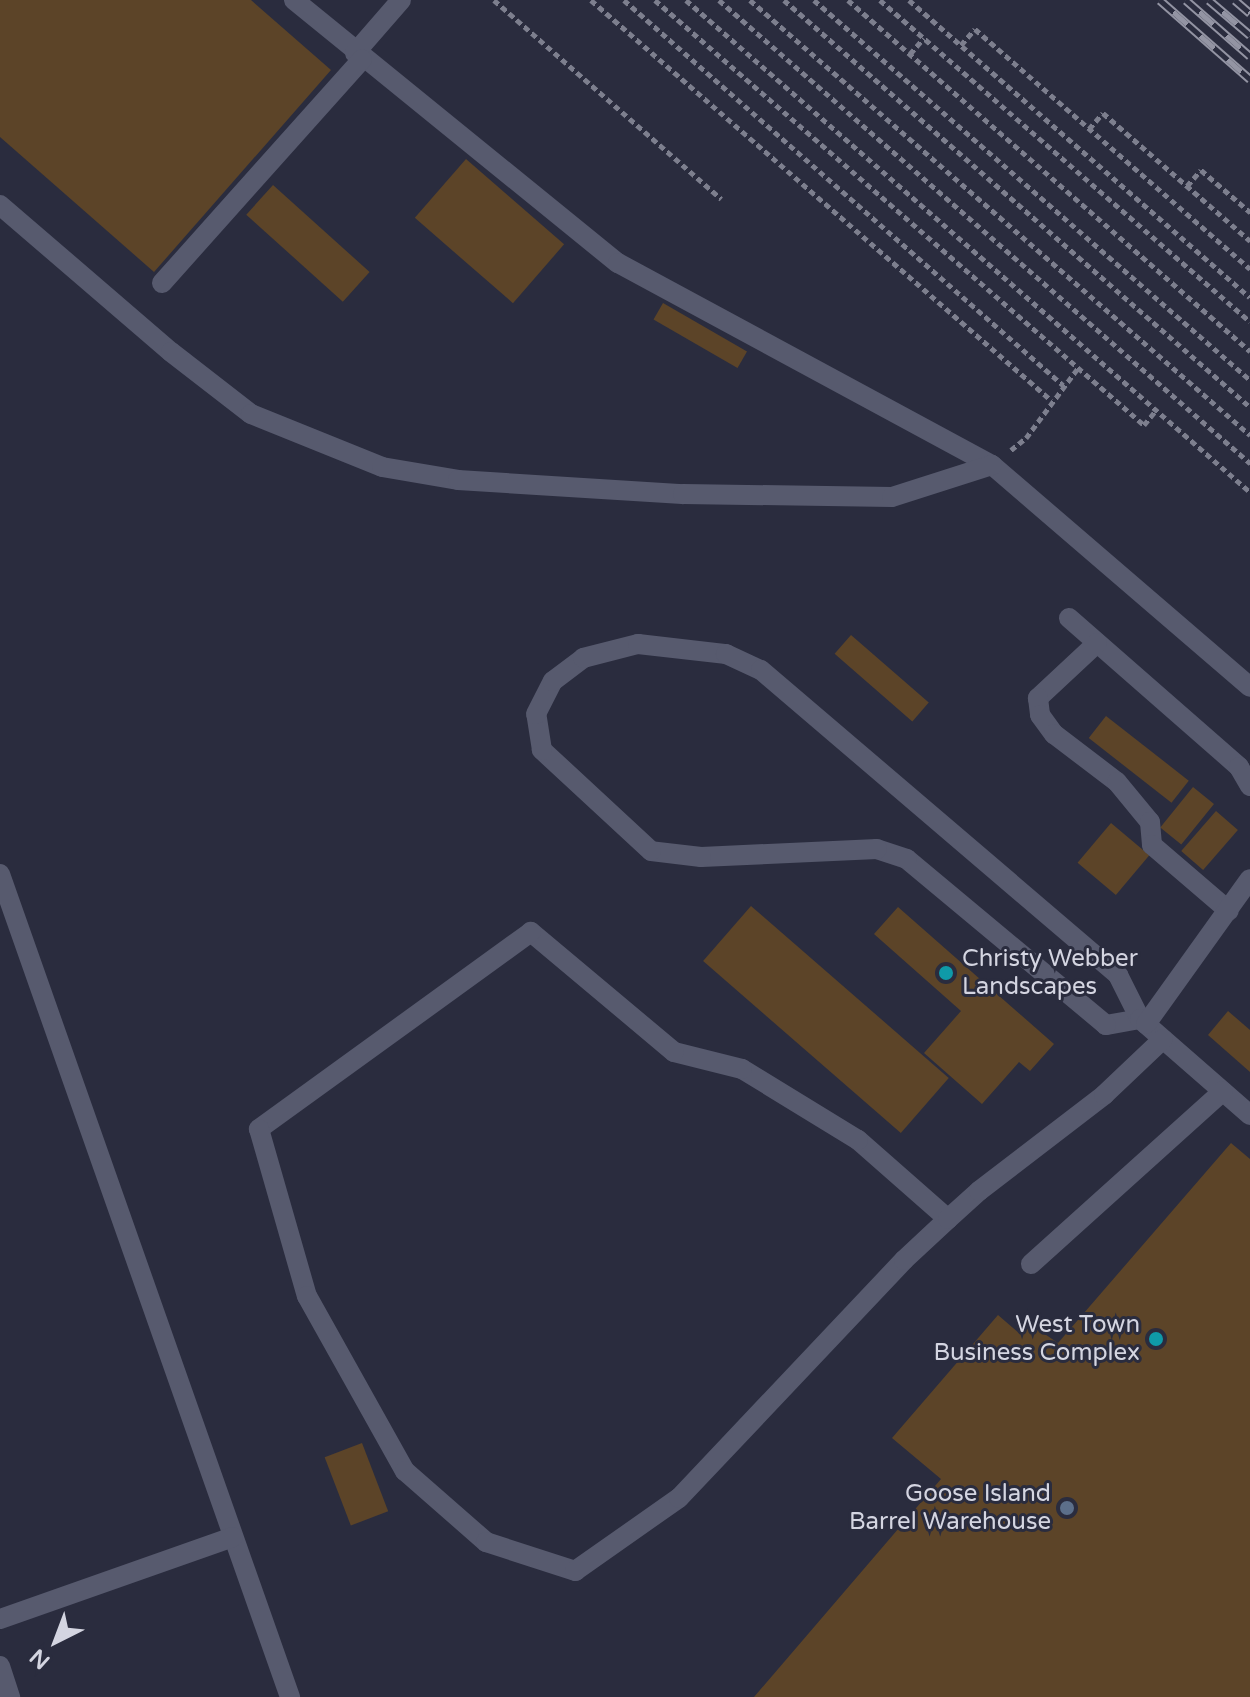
<!DOCTYPE html>
<style>
body{margin:0}
#map{position:relative;width:1250px;height:1697px;overflow:hidden;background:#2a2c3e;font-family:"Varela Round",sans-serif}
div>[style]{position:absolute}
.building>*{inset:0;background:#5c4428;transform-origin:0 0}
.path>*{height:5px;margin-top:-2.5px;transform-origin:0;background:repeating-linear-gradient(90deg,#7d7f8e 0 6px,transparent 0 10px)}
.minor>*{height:20px;margin:-10px;padding:0 10px;transform-origin:10px;border-radius:10px;background:#575a6e}
.rail>*{height:9px;margin-top:-4.5px;transform-origin:0;background:repeating-linear-gradient(90deg,#2a2c3e 0 18px,#9394a3 0 36px);box-sizing:border-box;border-block:2px solid #9394a3}
.dots>*{width:22px;height:22px;translate:-50% -50%;box-sizing:border-box;border:4px solid #2a2c3e;border-radius:50%}
span{translate:-50% -50%;white-space:nowrap;text-align:center;line-height:1.15;-webkit-text-stroke:6px #2a2c3e;paint-order:stroke}
.poi-label{font-size:24px;color:#d4d5e1}
.left{translate:0 -50%;text-align:left}
.right{translate:-100% -50%;text-align:right}
.north{position:absolute;left:16px;top:1601px;width:80px;height:80px;-webkit-text-stroke:6px #2a2c3e;paint-order:stroke;rotate:222deg;font-size:22px;font-weight:700;line-height:32px;text-align:center;color:#d4d5e1}
.north::after{content:'';display:block;margin:auto;width:28px;height:36px;background:#d4d5e1;clip-path:polygon(50% 0,100% 100%,50% 72%,0 100%)}
</style>
<div id="map">
<div class="building">
<i style="clip-path:polygon(0 0,251px 0,331px 70px,154px 272px,0 137px)"></i>
<i style="left:466px;top:159px;width:130px;height:78px;rotate:41deg"></i>
<i style="left:273px;top:185px;width:130px;height:40px;rotate:42deg"></i>
<i style="left:663px;top:303px;width:97px;height:19px;rotate:30deg"></i>
<i style="left:851px;top:635px;width:103px;height:25px;rotate:41deg"></i>
<i style="left:1106px;top:716px;width:105px;height:28px;rotate:38deg"></i>
<i style="left:1193px;top:787px;width:27px;height:52px;rotate:39deg"></i>
<i style="left:1216px;top:811px;width:29px;height:53px;rotate:41deg"></i>
<i style="left:1111px;top:823px;width:50px;height:52px;rotate:40deg"></i>
<i style="left:751px;top:906px;width:262px;height:73px;rotate:41deg"></i>
<i style="clip-path:polygon(898px 907px,1054px 1044px,1030px 1071px,1019px 1062px,982px 1104px,924px 1053px,961px 1011px,874px 934px)"></i>
<i style="clip-path:polygon(1228px 1011px,1250px 1030px,1250px 1072px,1208px 1035px)"></i>
<i style="clip-path:polygon(1231px 1143px,1250px 1159px,1250px 1697px,754px 1697px,941px 1479px,892px 1438px,998px 1315px,1020px 1334px,1030px 1324px,1058px 1343px)"></i>
<i style="left:362px;top:1443px;width:73px;height:40px;rotate:69deg"></i>
</div>
<div class="path">
<i style="left:494px;top:0;width:302px;rotate:41.2deg"></i>
<i style="left:591px;top:0;width:610px;rotate:41.01deg"></i>
<i style="left:624px;top:0;width:584px;rotate:41.25deg"></i>
<i style="left:655px;top:0;width:648px;rotate:40.99deg"></i>
<i style="left:1144px;top:425px;width:19px;rotate:-51deg"></i>
<i style="left:686px;top:0;width:748px;rotate:41.1deg"></i>
<i style="left:719px;top:0;width:705px;rotate:41.09deg"></i>
<i style="left:750px;top:0;width:663px;rotate:41.02deg"></i>
<i style="left:784px;top:0;width:619px;rotate:41.13deg"></i>
<i style="left:814px;top:0;width:578px;rotate:41.07deg"></i>
<i style="left:848px;top:0;width:534px;rotate:41.13deg"></i>
<i style="left:880px;top:0;width:490px;rotate:41deg"></i>
<i style="left:909px;top:0;width:452px;rotate:41.1deg"></i>
<i style="left:961px;top:45px;width:21px;rotate:-49deg"></i>
<i style="left:975px;top:29px;width:365px;rotate:41.1deg"></i>
<i style="left:910px;top:54px;width:21px;rotate:-49deg"></i>
<i style="left:1089px;top:129px;width:21px;rotate:-49deg"></i>
<i style="left:1103px;top:113px;width:195px;rotate:41deg"></i>
<i style="left:1187px;top:186px;width:21px;rotate:-49deg"></i>
<i style="left:1201px;top:170px;width:65px;rotate:40.6deg"></i>
<i style="left:1011px;top:450px;width:19px;rotate:-39deg"></i>
<i style="left:1026px;top:438px;width:87px;rotate:-53.4deg"></i>
</div>
<div class="minor">
<i style="left:294px;top:0;width:417px;rotate:39.1deg"></i>
<i style="left:618px;top:263px;width:425px;rotate:28.4deg"></i>
<i style="left:992px;top:465px;width:340px;rotate:40.7deg"></i>
<i style="left:355px;top:53px;width:70px;rotate:-49deg"></i>
<i style="left:0;top:205px;width:225px;rotate:40.7deg"></i>
<i style="left:171px;top:352px;width:101px;rotate:37.8deg"></i>
<i style="left:251px;top:414px;width:141px;rotate:22deg"></i>
<i style="left:382px;top:467px;width:77px;rotate:9.7deg"></i>
<i style="left:458px;top:480px;width:225px;rotate:3.6deg"></i>
<i style="left:683px;top:494px;width:209px;rotate:0.8deg"></i>
<i style="left:892px;top:497px;width:105px;rotate:-17.7deg"></i>
<i style="left:162px;top:283px;width:300px;rotate:-48.2deg"></i>
<i style="left:1069px;top:618px;width:226px;rotate:41.2deg"></i>
<i style="left:1239px;top:767px;width:22px;rotate:60deg"></i>
<i style="left:1097px;top:643px;width:81px;rotate:137deg"></i>
<i style="left:1038px;top:698px;width:17px;rotate:83deg"></i>
<i style="left:1040px;top:715px;width:24px;rotate:54deg"></i>
<i style="left:1054px;top:734px;width:79px;rotate:37.3deg"></i>
<i style="left:1117px;top:782px;width:52px;rotate:50.5deg"></i>
<i style="left:1150px;top:822px;width:23px;rotate:85deg"></i>
<i style="left:1152px;top:845px;width:101px;rotate:40.6deg"></i>
<i style="left:0;top:874px;width:873px;rotate:70.59deg"></i>
<i style="left:1140px;top:1019px;width:35px;rotate:170deg"></i>
<i style="left:1106px;top:1025px;width:259px;rotate:-140.2deg"></i>
<i style="left:907px;top:859px;width:32px;rotate:-162deg"></i>
<i style="left:877px;top:849px;width:176px;rotate:177.4deg"></i>
<i style="left:701px;top:857px;width:50px;rotate:-173.2deg"></i>
<i style="left:651px;top:851px;width:149px;rotate:-137.2deg"></i>
<i style="left:542px;top:750px;width:36px;rotate:-99deg"></i>
<i style="left:536px;top:714px;width:37px;rotate:-63deg"></i>
<i style="left:553px;top:681px;width:38px;rotate:-37deg"></i>
<i style="left:583px;top:658px;width:57px;rotate:-14.3deg"></i>
<i style="left:638px;top:644px;width:89px;rotate:6.5deg"></i>
<i style="left:726px;top:654px;width:38px;rotate:25deg"></i>
<i style="left:761px;top:670px;width:470px;rotate:40.5deg"></i>
<i style="left:1118px;top:975px;width:49px;rotate:63.4deg"></i>
<i style="left:1140px;top:1019px;width:146px;rotate:41.1deg"></i>
<i style="left:1146px;top:1024px;width:178px;rotate:-54.4deg"></i>
<i style="left:948px;top:1219px;width:120px;rotate:-138.7deg"></i>
<i style="left:858px;top:1140px;width:136px;rotate:-148.5deg"></i>
<i style="left:742px;top:1069px;width:70px;rotate:-166deg"></i>
<i style="left:674px;top:1052px;width:187px;rotate:-140deg"></i>
<i style="left:531px;top:932px;width:336px;rotate:144.1deg"></i>
<i style="left:259px;top:1129px;width:174px;rotate:74deg"></i>
<i style="left:307px;top:1296px;width:201px;rotate:60.8deg"></i>
<i style="left:405px;top:1471px;width:108px;rotate:41.2deg"></i>
<i style="left:486px;top:1542px;width:94px;rotate:18deg"></i>
<i style="left:575px;top:1571px;width:127px;rotate:-35.1deg"></i>
<i style="left:679px;top:1498px;width:328px;rotate:-46.6deg"></i>
<i style="left:904px;top:1260px;width:60px;rotate:-43deg"></i>
<i style="left:948px;top:1219px;width:42px;rotate:-42.1deg"></i>
<i style="left:979px;top:1191px;width:158px;rotate:-37.5deg"></i>
<i style="left:1104px;top:1095px;width:81px;rotate:-43.5deg"></i>
<i style="left:1031px;top:1264px;width:258px;rotate:-42deg"></i>
<i style="left:0;top:1619px;width:247px;rotate:-19.4deg"></i>
<i style="left:0;top:1666px;width:33px;rotate:72deg"></i>
</div>
<div class="rail">
<i style="left:1160px;top:0;width:120px;rotate:41.3deg"></i>
<i style="left:1186px;top:0;width:85px;rotate:41.2deg"></i>
<i style="left:1209px;top:0;width:54px;rotate:40.5deg"></i>
<i style="left:1235px;top:0;width:20px;rotate:41deg"></i>
</div>
<div class="dots">
<i style="left:946px;top:973px;background:#0f9aa8"></i>
<i style="left:1156px;top:1339px;background:#0f9aa8"></i>
<i style="left:1067px;top:1508px;background:#5c6f8a"></i>
</div>
<div class="poi-label">
<span class="left" style="left:962px;top:973px">Christy Webber<br>Landscapes</span>
<span class="right" style="left:1140px;top:1339px">West Town<br>Business Complex</span>
<span class="right" style="left:1051px;top:1508px">Goose Island<br>Barrel Warehouse</span>
</div>
<div class="north">N</div>
</div>
